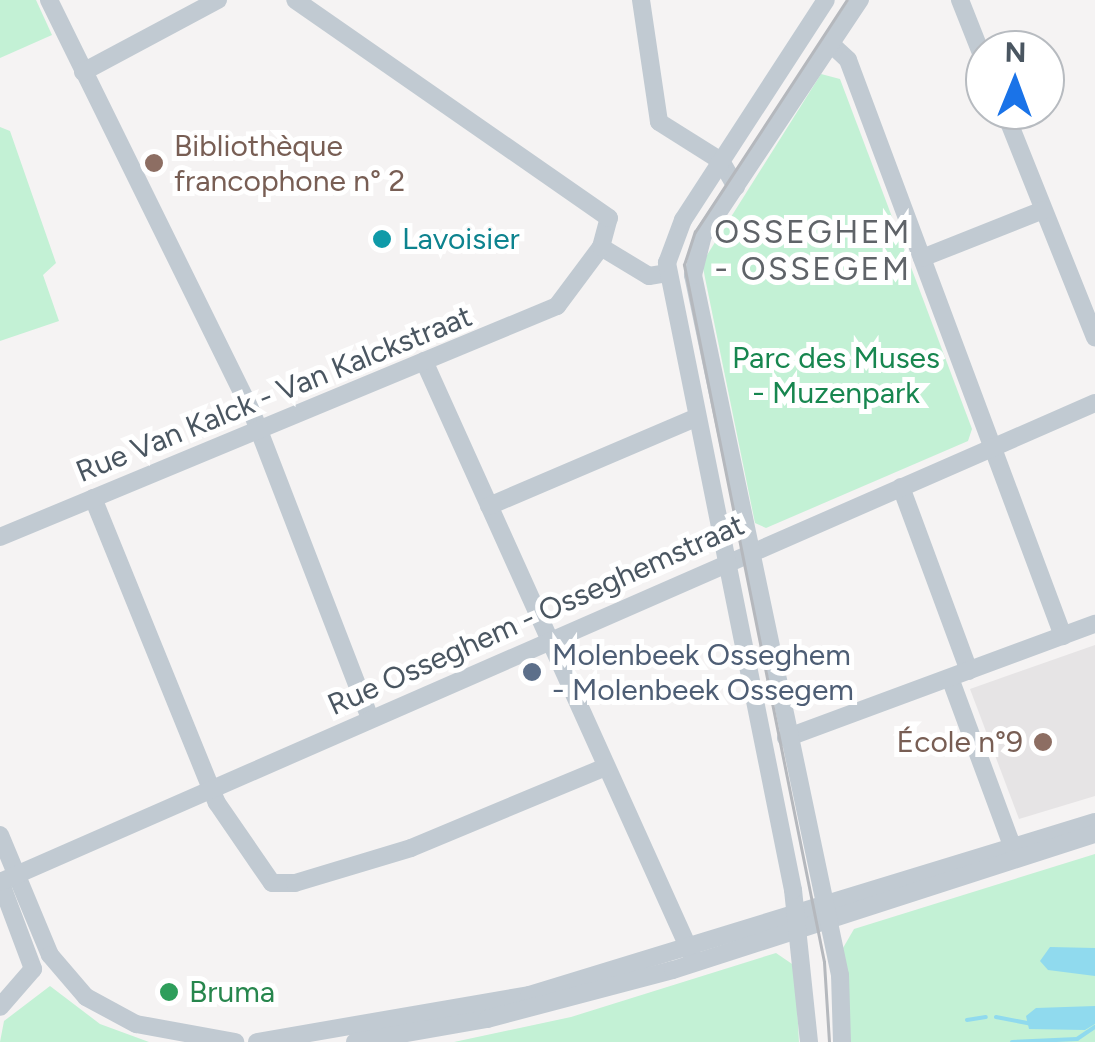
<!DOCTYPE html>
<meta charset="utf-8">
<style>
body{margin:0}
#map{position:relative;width:1095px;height:1042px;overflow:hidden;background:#f5f3f3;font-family:Figtree,sans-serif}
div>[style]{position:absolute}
.education>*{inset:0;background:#e6e4e5}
.green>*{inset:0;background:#c3f1d5}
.water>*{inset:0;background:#90daee}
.stream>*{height:4px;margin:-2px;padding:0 2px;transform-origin:2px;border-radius:2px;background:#90daee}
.minor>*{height:18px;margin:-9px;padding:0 9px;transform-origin:9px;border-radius:9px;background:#c1cad2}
.tram>*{height:2.5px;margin:-1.25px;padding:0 1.25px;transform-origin:1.25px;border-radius:1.25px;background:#b5b8bd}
.dots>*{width:28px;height:28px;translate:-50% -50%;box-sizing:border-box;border:5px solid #fff;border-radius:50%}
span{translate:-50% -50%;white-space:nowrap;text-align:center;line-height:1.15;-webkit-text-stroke:10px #fff;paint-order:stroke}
.education-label{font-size:30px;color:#785e54}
.left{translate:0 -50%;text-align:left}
.right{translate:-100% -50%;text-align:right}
.culture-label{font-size:30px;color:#0d838f}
.park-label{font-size:30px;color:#17864f}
.street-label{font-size:30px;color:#4a5661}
.service-label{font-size:30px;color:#4e5e75}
.leisure-label{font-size:30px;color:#27864d}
.neighbourhood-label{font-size:32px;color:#5f6368;letter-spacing:2.5px}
.north{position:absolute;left:965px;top:30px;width:100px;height:100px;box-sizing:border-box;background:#fff;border:2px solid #b7bbc0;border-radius:50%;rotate:1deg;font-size:28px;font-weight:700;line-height:40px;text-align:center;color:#4a5661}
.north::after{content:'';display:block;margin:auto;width:35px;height:45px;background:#1a73e8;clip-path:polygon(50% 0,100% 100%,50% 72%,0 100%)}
</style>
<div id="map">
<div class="education">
<i style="clip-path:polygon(1095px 645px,1095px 796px,1019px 819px,970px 689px)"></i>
</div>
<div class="green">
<i style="clip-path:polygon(0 0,36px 0,52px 35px,0 58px)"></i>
<i style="clip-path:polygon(821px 74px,840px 79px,972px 429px,968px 441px,766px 528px,755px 523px,702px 263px)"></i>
<i style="clip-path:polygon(0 127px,10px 131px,56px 263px,43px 275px,59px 321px,0 341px)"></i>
<i style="clip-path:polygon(1095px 854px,1095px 1042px,849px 1042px,843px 948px,854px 929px)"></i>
<i style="clip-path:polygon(776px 953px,795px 966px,799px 1042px,454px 1042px,571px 1017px)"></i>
<i style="clip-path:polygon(50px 986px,100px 1024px,149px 1042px,0 1042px,4px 1021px)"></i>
</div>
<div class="water">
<i style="clip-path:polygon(1050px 947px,1095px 948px,1095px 976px,1048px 970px,1040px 961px)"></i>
<i style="clip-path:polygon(1095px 1006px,1095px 1024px,1085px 1030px,1029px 1029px,1026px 1016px,1036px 1008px)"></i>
</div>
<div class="stream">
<i style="left:996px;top:1017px;width:33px;rotate:11deg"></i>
<i style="left:967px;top:1020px;width:19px;rotate:-9deg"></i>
<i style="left:1012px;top:1042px;width:65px;rotate:-2.6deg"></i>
<i style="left:1077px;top:1039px;width:22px;rotate:-34deg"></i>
</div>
<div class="minor">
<i style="left:49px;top:0;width:462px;rotate:63.8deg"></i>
<i style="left:253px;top:415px;width:325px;rotate:68.9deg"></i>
<i style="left:641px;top:0;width:123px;rotate:81.6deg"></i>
<i style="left:659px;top:122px;width:73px;rotate:32.2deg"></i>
<i style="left:721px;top:161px;width:30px;rotate:60deg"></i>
<i style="left:960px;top:0;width:68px;rotate:68.4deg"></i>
<i style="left:831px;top:44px;width:23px;rotate:43deg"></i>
<i style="left:848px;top:60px;width:615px;rotate:69.53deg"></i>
<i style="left:83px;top:72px;width:153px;rotate:-28.1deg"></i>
<i style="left:1004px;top:110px;width:245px;rotate:68.2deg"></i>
<i style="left:601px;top:247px;width:56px;rotate:31.1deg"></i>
<i style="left:649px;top:276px;width:18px;rotate:-9deg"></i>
<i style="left:922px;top:258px;width:130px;rotate:-21.6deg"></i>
<i style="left:424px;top:361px;width:655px;rotate:65.74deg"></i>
<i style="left:901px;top:487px;width:196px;rotate:69.7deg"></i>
<i style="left:93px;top:498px;width:329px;rotate:67.9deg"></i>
<i style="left:217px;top:803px;width:97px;rotate:55.5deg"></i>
<i style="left:272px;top:883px;width:23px"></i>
<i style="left:295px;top:883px;width:121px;rotate:-16.8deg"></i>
<i style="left:411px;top:848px;width:211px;rotate:-22.6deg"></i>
<i style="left:489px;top:506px;width:222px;rotate:-23.1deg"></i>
<i style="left:0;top:537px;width:603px;rotate:-22.52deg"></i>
<i style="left:557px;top:306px;width:74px;rotate:-53.3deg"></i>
<i style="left:601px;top:247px;width:30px;rotate:-75deg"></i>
<i style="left:609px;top:218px;width:382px;rotate:-145.2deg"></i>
<i style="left:950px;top:678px;width:190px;rotate:69.7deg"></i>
<i style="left:786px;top:738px;width:329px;rotate:-20.3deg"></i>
<i style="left:0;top:835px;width:130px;rotate:67.4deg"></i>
<i style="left:50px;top:955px;width:55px;rotate:49.4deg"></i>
<i style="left:86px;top:997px;width:57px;rotate:28.4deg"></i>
<i style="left:136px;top:1024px;width:101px;rotate:10.3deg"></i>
<i style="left:0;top:881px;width:94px;rotate:69.4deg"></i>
<i style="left:33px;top:969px;width:50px;rotate:131deg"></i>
<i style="left:0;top:882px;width:1195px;rotate:-23.63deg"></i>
<i style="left:257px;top:1042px;width:276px;rotate:-9.8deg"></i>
<i style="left:529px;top:995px;width:592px;rotate:-17deg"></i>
<i style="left:355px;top:1042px;width:134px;rotate:-9.9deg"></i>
<i style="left:487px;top:1019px;width:192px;rotate:-14.8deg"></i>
<i style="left:673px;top:970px;width:443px;rotate:-17.9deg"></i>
<i style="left:809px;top:1042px;width:153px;rotate:-96deg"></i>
<i style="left:793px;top:890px;width:640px;rotate:-101.36deg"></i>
<i style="left:667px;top:263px;width:46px;rotate:-69.6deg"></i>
<i style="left:683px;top:220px;width:262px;rotate:-57deg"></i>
<i style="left:842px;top:1042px;width:67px;rotate:-91.7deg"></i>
<i style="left:840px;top:975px;width:715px;rotate:-101.86deg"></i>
<i style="left:693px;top:275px;width:41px;rotate:-76deg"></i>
<i style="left:703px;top:235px;width:283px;rotate:-56.3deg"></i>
</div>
<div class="tram">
<i style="left:829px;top:1042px;width:80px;rotate:-93.6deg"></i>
<i style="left:824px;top:962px;width:711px;rotate:-101.36deg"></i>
<i style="left:684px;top:265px;width:35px;rotate:-72deg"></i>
<i style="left:695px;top:232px;width:277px;rotate:-56.8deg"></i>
</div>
<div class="dots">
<i style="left:154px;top:163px;background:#8d6e63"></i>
<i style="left:382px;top:239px;background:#0f9aa8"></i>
<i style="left:532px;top:672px;background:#5c6f8a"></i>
<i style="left:1043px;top:742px;background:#8d6e63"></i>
<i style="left:169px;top:992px;background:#2e9e5b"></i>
</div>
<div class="education-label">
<span class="left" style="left:174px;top:163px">Bibliothèque<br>francophone n° 2</span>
<span class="right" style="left:1023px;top:742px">École n°9</span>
</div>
<div class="culture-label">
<span class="left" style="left:402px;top:239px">Lavoisier</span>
</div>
<div class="park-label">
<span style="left:836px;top:375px">Parc des Muses<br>- Muzenpark</span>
</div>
<div class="street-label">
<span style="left:274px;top:394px;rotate:-22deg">Rue Van Kalck - Van Kalckstraat</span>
<span style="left:536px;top:615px;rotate:-24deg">Rue Osseghem - Osseghemstraat</span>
</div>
<div class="service-label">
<span class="left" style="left:552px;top:672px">Molenbeek Osseghem<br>- Molenbeek Ossegem</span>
</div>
<div class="leisure-label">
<span class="left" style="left:189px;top:992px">Bruma</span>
</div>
<div class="neighbourhood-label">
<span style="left:813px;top:251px">OSSEGHEM<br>- OSSEGEM</span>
</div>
<div class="north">N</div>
</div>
